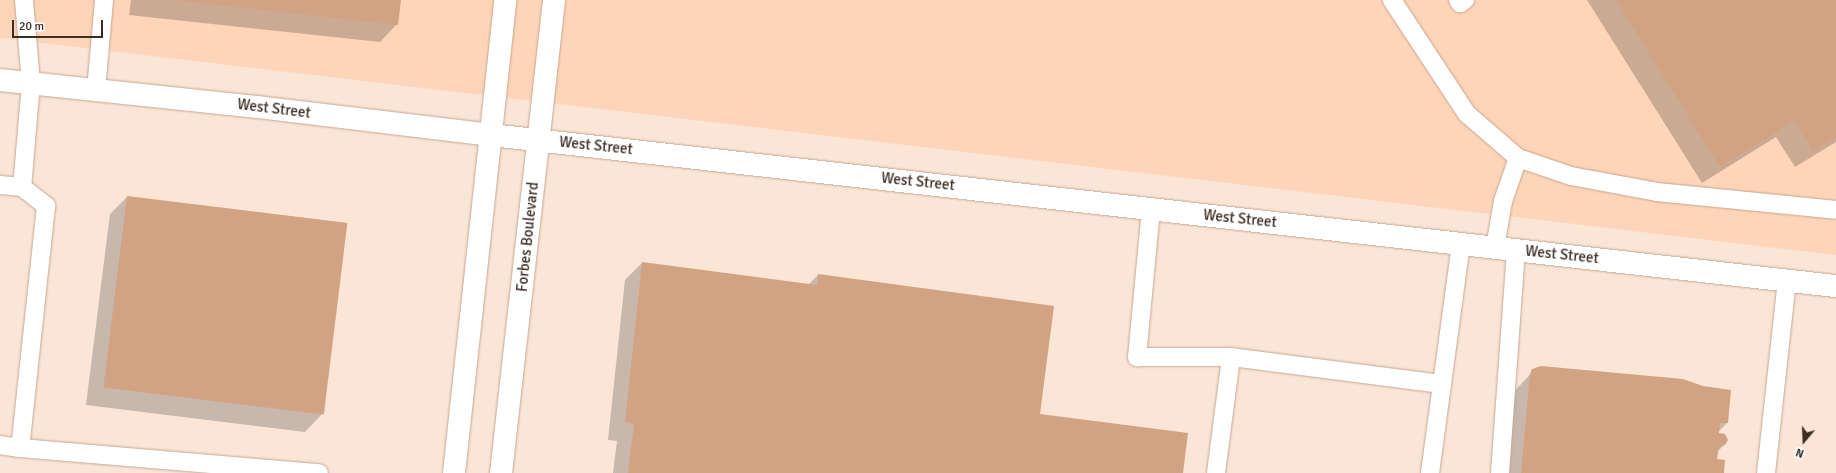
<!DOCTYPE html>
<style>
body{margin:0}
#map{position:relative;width:1836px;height:473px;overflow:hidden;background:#fae5d7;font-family:Signika,sans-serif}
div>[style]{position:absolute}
.built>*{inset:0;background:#fed5b9}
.shadow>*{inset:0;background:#0003}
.building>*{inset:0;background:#d2a382;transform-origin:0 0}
.roads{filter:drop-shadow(0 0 1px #c7a690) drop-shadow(0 0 1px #c7a690)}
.service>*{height:18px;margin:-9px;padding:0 9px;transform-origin:9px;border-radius:9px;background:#fff}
.tertiary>*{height:22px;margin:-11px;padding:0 11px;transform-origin:11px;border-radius:11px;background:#fff}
span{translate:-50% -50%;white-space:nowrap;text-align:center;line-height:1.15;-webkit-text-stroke:3px #fff;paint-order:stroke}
.street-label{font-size:15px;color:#3a2d24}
.north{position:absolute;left:1784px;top:421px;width:40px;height:40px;-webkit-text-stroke:3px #fff;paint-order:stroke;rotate:199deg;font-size:11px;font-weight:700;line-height:16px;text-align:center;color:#3a2d24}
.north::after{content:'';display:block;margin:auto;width:14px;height:18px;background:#3a2d24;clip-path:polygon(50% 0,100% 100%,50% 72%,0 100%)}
.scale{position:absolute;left:12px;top:20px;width:91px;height:18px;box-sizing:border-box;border:2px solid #3a2d24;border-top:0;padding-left:5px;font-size:12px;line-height:14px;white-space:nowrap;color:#3a2d24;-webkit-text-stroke:3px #fff;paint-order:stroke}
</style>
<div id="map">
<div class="built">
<i style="clip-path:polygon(0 0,1836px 0,1836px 255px,0 38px)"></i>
</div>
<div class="shadow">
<i style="clip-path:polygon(131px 0,400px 0,397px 24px,380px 42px,129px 15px)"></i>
<i style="clip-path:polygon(1587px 0,1836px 0,1836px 142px,1795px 167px,1776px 137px,1702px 183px)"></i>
<i style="clip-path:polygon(127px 197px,346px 223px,322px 414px,305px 432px,86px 405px,110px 214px)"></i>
<i style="clip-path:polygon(642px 263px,808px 285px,818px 275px,1039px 415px,1182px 473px,613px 473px,617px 441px,608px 440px,625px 280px)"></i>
<i style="clip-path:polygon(1536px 368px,1727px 423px,1718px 432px,1724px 445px,1717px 452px,1716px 460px,1723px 473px,1506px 473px,1513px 393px)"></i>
</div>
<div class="building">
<i style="clip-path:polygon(174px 0,401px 0,398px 25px)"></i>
<i style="clip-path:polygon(1616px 0,1836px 0,1836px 137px,1813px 151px,1794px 121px,1720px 167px)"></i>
<i style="left:127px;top:196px;width:222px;height:193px;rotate:7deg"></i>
<i style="clip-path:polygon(642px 262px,817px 285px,818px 274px,1054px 306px,1040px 414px,1188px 433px,1183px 473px,628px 473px,634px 424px,625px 422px)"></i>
<i style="clip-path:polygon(1541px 366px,1683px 379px,1703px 386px,1731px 390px,1728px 423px,1720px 423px,1719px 433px,1725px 434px,1728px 440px,1725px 445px,1719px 447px,1717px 459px,1725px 460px,1724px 473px,1521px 473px,1530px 374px,1532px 369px)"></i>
</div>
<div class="roads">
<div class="service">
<i style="left:24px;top:0;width:83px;rotate:85.2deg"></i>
<i style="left:31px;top:83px;width:104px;rotate:94.9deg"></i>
<i style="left:22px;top:187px;width:31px;rotate:38deg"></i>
<i style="left:46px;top:206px;width:243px;rotate:96.1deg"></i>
<i style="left:20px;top:448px;width:300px;rotate:4.8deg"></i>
<i style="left:1392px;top:0;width:136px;rotate:56.7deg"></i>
<i style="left:1467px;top:114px;width:67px;rotate:40.8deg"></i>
<i style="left:1518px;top:158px;width:46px;rotate:109.2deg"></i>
<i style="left:1503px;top:201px;width:48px;rotate:99.7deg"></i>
<i style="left:1458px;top:0;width:4px;rotate:56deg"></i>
<i style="left:1460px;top:3px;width:6px;rotate:-31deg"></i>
<i style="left:96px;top:90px;width:90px;rotate:-84.9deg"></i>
<i style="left:1518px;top:158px;width:56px;rotate:18.8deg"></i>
<i style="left:1571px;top:176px;width:87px;rotate:10.5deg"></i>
<i style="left:1657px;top:192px;width:180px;rotate:5.7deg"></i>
<i style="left:0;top:185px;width:22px;rotate:5deg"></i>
<i style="left:1151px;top:209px;width:149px;rotate:95.4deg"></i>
<i style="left:1137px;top:357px;width:94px"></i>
<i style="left:0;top:445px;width:20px;rotate:9deg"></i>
<i style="left:1216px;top:473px;width:117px;rotate:-82.6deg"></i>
<i style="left:1231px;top:357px;width:213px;rotate:7.3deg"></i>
<i style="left:1430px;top:473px;width:231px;rotate:-82.3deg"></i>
<i style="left:1500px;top:473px;width:224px;rotate:-85.9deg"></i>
<i style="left:1766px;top:473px;width:193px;rotate:-83.8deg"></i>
</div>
<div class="tertiary">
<i style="left:0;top:80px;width:258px;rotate:6deg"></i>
<i style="left:257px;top:107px;width:236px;rotate:6.8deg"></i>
<i style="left:491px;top:135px;width:1353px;rotate:6.41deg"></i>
<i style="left:454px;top:473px;width:476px;rotate:-83.8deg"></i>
<i style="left:501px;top:473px;width:476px;rotate:-83.6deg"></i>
</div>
</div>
<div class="street-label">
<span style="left:274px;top:109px;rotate:7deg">West Street</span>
<span style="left:596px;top:146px;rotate:6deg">West Street</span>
<span style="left:918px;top:182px;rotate:6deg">West Street</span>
<span style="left:1240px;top:219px;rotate:6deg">West Street</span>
<span style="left:528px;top:237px;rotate:-84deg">Forbes Boulevard</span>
<span style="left:1562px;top:255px;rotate:6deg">West Street</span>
</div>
<div class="north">N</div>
<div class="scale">20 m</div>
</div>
